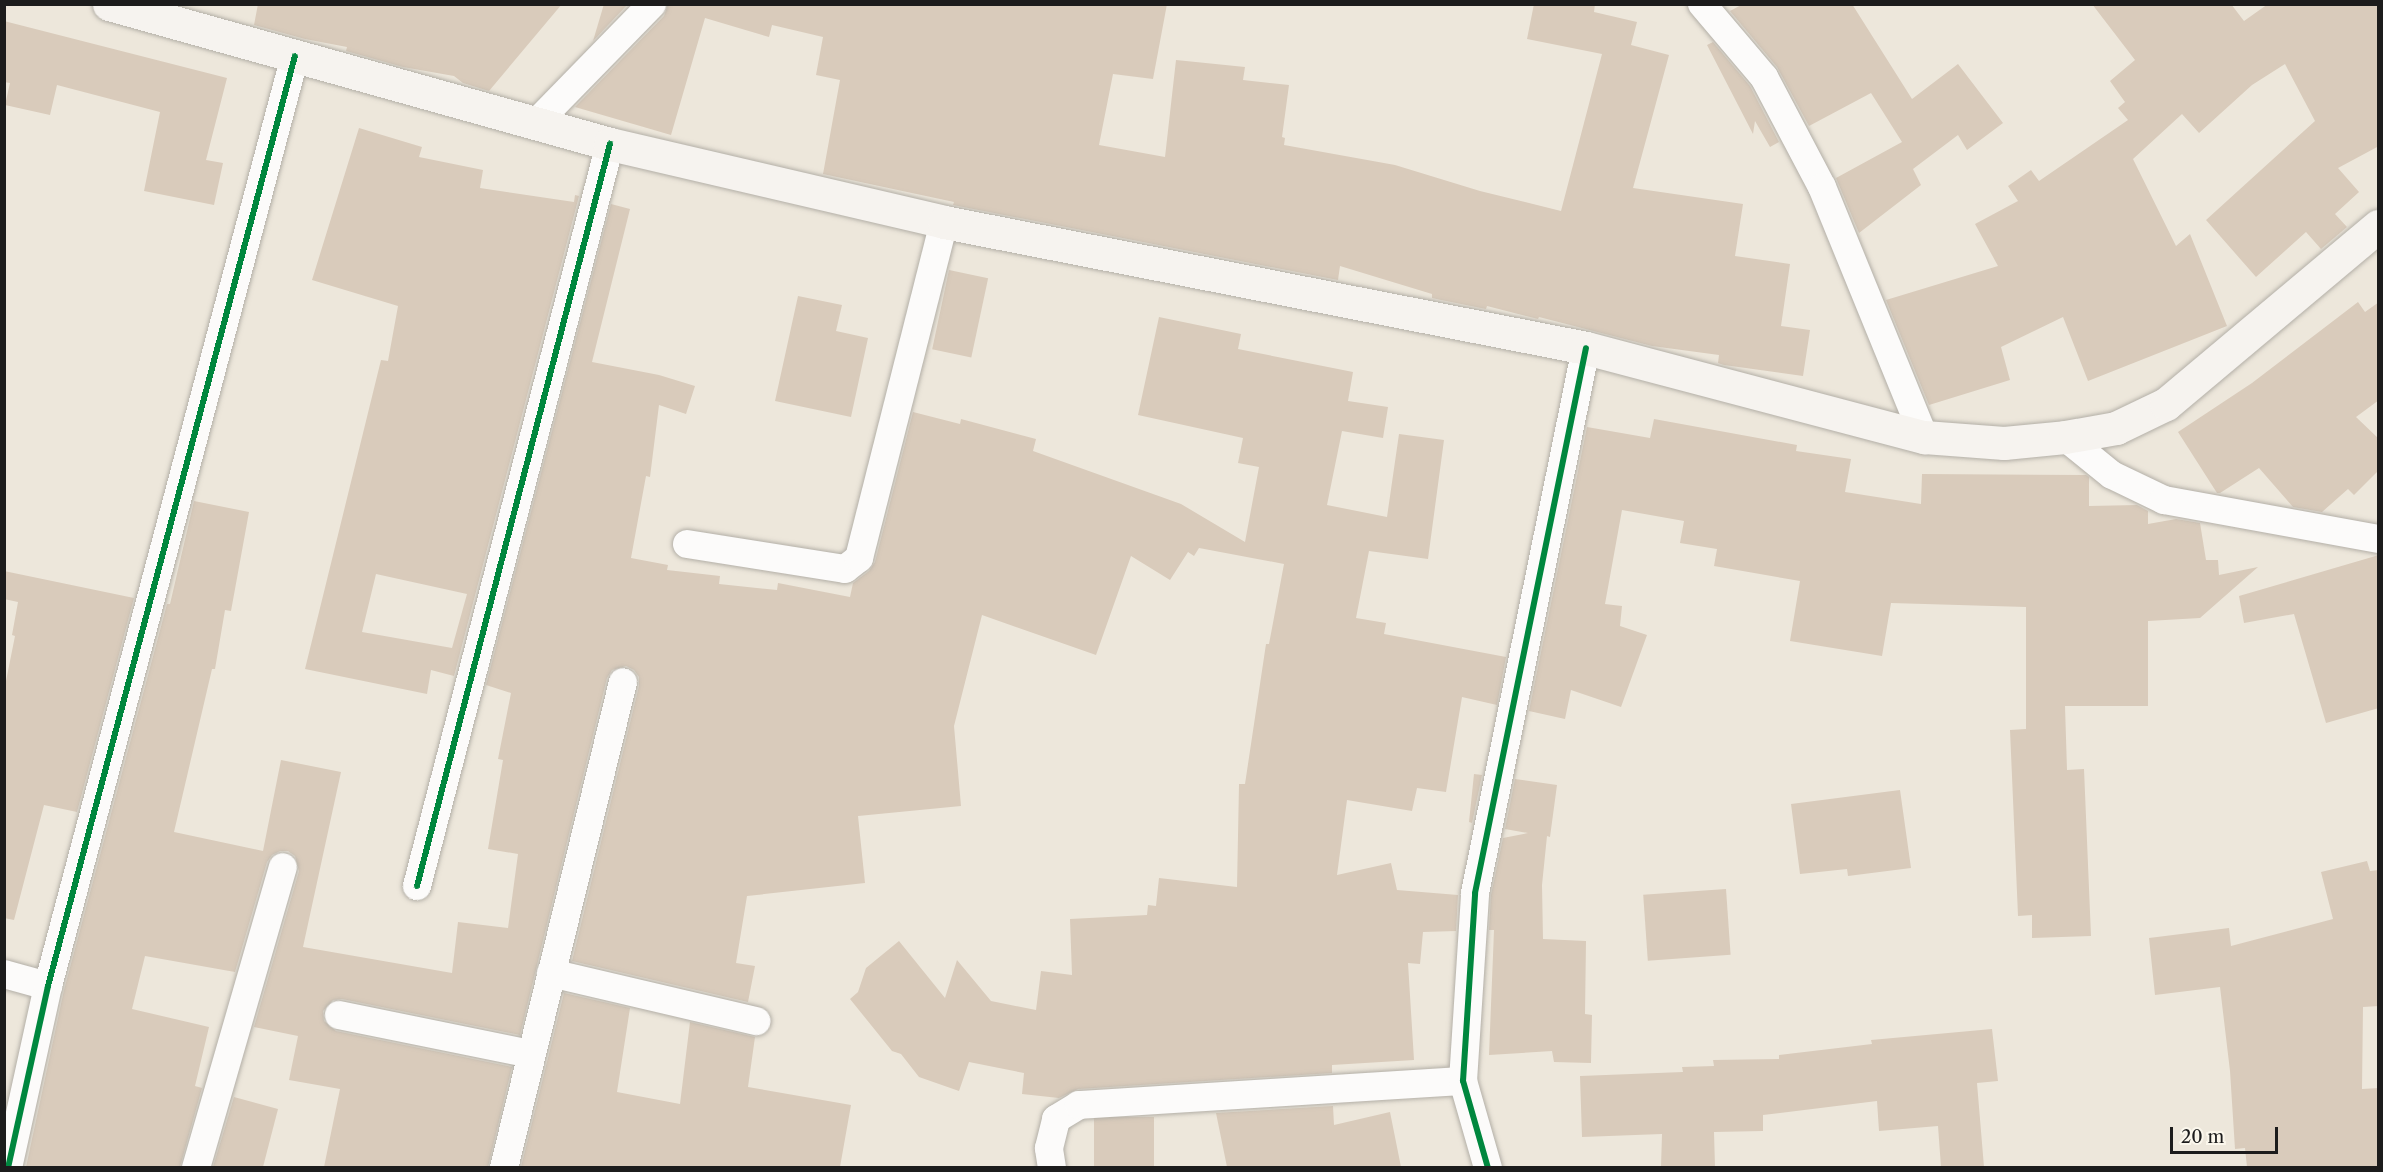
<!DOCTYPE html>
<style>
body{margin:0}
#map{position:relative;width:2383px;height:1172px;overflow:hidden;background:#ede7db;font-family:"Libre Caslon Text",serif}
div>[style]{position:absolute}
.building>*{inset:0;background:#d9cbbb;transform-origin:0 0}
.roads{filter:drop-shadow(0 0 2px #b3afa7) drop-shadow(0 0 2px #b3afa7)}
.minor>*{height:28px;margin:-14px;padding:0 14px;transform-origin:14px;border-radius:14px;background:#fcfbfa}
.secondary>*{height:33px;margin:-16.5px;padding:0 16.5px;transform-origin:16.5px;border-radius:16.5px;background:#f6f3ef}
.cycleway>*{height:6px;margin:-3px;padding:0 3px;transform-origin:3px;border-radius:3px;background:#00873e}
span{translate:-50% -50%;white-space:nowrap;text-align:center;line-height:1.15;-webkit-text-stroke:5px #fbf7ec;paint-order:stroke}
.frame{position:absolute;inset:0;border:6px solid #1c1c1c;pointer-events:none}
.scale{position:absolute;left:2170px;top:1127px;width:108px;height:27px;box-sizing:border-box;border:3px solid #1c1c1c;border-top:0;padding-left:8px;font-size:18px;line-height:21px;white-space:nowrap;color:#1c1c1c;-webkit-text-stroke:4px #fbf7ec;paint-order:stroke}
</style>
<div id="map">
<div class="building">
<i style="clip-path:polygon(258px 4px,562px 4px,489px 91px,463px 83px,454px 76px,403px 67px,346px 51px,347px 47px,305px 39px,254px 25px)"></i>
<i style="clip-path:polygon(604px 4px,628px 4px,593px 41px)"></i>
<i style="clip-path:polygon(668px 4px,1167px 4px,1153px 79px,1113px 74px,1099px 145px,1165px 157px,1176px 60px,1245px 67px,1243px 80px,1289px 85px,1282px 137px,1285px 138px,1284px 145px,1395px 165px,1480px 191px,1561px 211px,1602px 54px,1527px 39px,1534px 4px,1595px 4px,1594px 12px,1637px 22px,1631px 45px,1669px 55px,1633px 188px,1743px 204px,1735px 256px,1790px 264px,1781px 326px,1810px 330px,1803px 376px,1724px 365px,1718px 363px,1719px 355px,1652px 346px,1539px 317px,1538px 319px,1487px 306px,1486px 309px,1441px 300px,1432px 298px,1432px 294px,1340px 266px,1338px 280px,953px 205px,954px 202px,823px 174px,840px 80px,816px 75px,823px 37px,772px 25px,769px 37px,705px 18px,671px 135px,575px 107px,664px 16px)"></i>
<i style="clip-path:polygon(1743px 4px,1852px 4px,1912px 99px,1958px 64px,2003px 123px,1967px 150px,1958px 135px,1913px 169px,1921px 185px,1859px 233px,1836px 178px,1902px 142px,1871px 93px,1809px 126px,1777px 67px,1730px 11px)"></i>
<i style="clip-path:polygon(2092px 4px,2231px 4px,2244px 21px,2268px 4px,2379px 4px,2379px 146px,2338px 168px,2359px 192px,2335px 214px,2347px 227px,2321px 249px,2306px 232px,2256px 277px,2206px 220px,2315px 121px,2285px 64px,2252px 85px,2199px 133px,2182px 114px,2133px 159px,2176px 246px,2190px 234px,2227px 326px,2088px 381px,2063px 317px,2001px 347px,2010px 380px,1929px 405px,1886px 300px,1998px 266px,1975px 224px,2018px 201px,2008px 186px,2031px 170px,2039px 181px,2128px 120px,2118px 108px,2125px 102px,2110px 81px,2135px 60px)"></i>
<i style="clip-path:polygon(4px 21px,227px 78px,206px 160px,223px 163px,214px 205px,144px 191px,160px 112px,57px 85px,50px 115px,5px 105px,10px 83px,4px 82px)"></i>
<i style="clip-path:polygon(1713px 42px,1750px 86px,1779px 142px,1770px 147px,1755px 121px,1753px 134px,1707px 45px)"></i>
<i style="clip-path:polygon(evenodd,359px 128px,422px 147px,419px 157px,483px 170px,480px 188px,574px 202px,575px 195px,579px 196px,454px 676px,431px 670px,427px 694px,305px 669px,381px 360px,388px 361px,398px 306px,312px 280px,359px 128px,376px 574px,467px 594px,452px 648px,362px 632px,376px 574px)"></i>
<i style="clip-path:polygon(611px 204px,630px 209px,592px 362px,659px 375px,695px 386px,686px 414px,659px 405px,650px 477px,646px 476px,631px 558px,668px 565px,667px 570px,720px 576px,719px 584px,777px 590px,778px 583px,850px 597px,853px 583px,869px 571px,875px 562px,913px 412px,960px 424px,961px 419px,1036px 439px,1033px 451px,1181px 504px,1245px 542px,1259px 467px,1238px 463px,1243px 438px,1138px 415px,1159px 317px,1241px 334px,1238px 349px,1353px 372px,1348px 401px,1388px 407px,1383px 438px,1342px 431px,1327px 505px,1387px 517px,1399px 434px,1444px 440px,1428px 559px,1369px 551px,1356px 618px,1386px 623px,1384px 634px,1506px 657px,1497px 705px,1462px 697px,1446px 792px,1417px 788px,1412px 811px,1347px 800px,1337px 875px,1391px 863px,1397px 890px,1458px 895px,1456px 931px,1423px 932px,1420px 964px,1408px 963px,1414px 1060px,1332px 1065px,1332px 1073px,1078px 1089px,1059px 1098px,1022px 1094px,1024px 1073px,969px 1062px,959px 1091px,919px 1077px,901px 1054px,892px 1051px,850px 999px,858px 992px,866px 968px,899px 941px,945px 998px,957px 960px,991px 1001px,1036px 1010px,1041px 971px,1072px 975px,1070px 919px,1147px 915px,1148px 905px,1156px 906px,1159px 878px,1237px 887px,1239px 784px,1245px 784px,1266px 644px,1269px 644px,1284px 564px,1199px 548px,1194px 556px,1188px 552px,1170px 580px,1131px 556px,1096px 655px,982px 615px,954px 726px,961px 806px,858px 816px,865px 883px,747px 896px,736px 963px,755px 966px,748px 1002px,572px 961px,639px 686px,639px 677px,634px 670px,626px 666px,612px 670px,607px 678px,520px 1035px,342px 999px,333px 1000px,323px 1011px,324px 1021px,336px 1031px,512px 1067px,488px 1167px,324px 1167px,340px 1089px,289px 1080px,298px 1036px,254px 1027px,299px 871px,295px 856px,288px 851px,280px 851px,272px 855px,267px 862px,235px 972px,145px 956px,132px 1009px,209px 1027px,195px 1086px,202px 1088px,180px 1167px,26px 1167px,64px 990px,167px 604px,170px 604px,194px 501px,249px 512px,231px 611px,225px 610px,215px 669px,212px 669px,174px 832px,263px 851px,281px 760px,341px 772px,303px 947px,452px 973px,458px 922px,508px 928px,518px 854px,488px 849px,503px 760px,498px 759px,511px 693px,486px 685px)"></i>
<i style="left:949px;top:270px;width:40px;height:81px;rotate:12deg"></i>
<i style="clip-path:polygon(798px 296px,842px 305px,836px 331px,868px 338px,851px 417px,775px 401px)"></i>
<i style="clip-path:polygon(2358px 302px,2365px 312px,2379px 302px,2379px 400px,2356px 417px,2379px 439px,2379px 470px,2354px 495px,2348px 489px,2322px 512px,2293px 507px,2259px 468px,2220px 493px,2217px 493px,2178px 432px,2252px 383px)"></i>
<i style="clip-path:polygon(1654px 419px,1797px 445px,1796px 451px,1851px 459px,1845px 492px,1921px 504px,1922px 474px,2086px 475px,2089px 477px,2089px 506px,2137px 505px,2148px 511px,2148px 524px,2176px 519px,2200px 523px,2206px 560px,2218px 560px,2219px 575px,2258px 567px,2200px 618px,2148px 621px,2148px 706px,2065px 706px,2067px 770px,2084px 769px,2091px 936px,2032px 938px,2032px 915px,2018px 916px,2010px 730px,2026px 729px,2026px 607px,1891px 603px,1882px 656px,1790px 641px,1800px 581px,1714px 566px,1717px 549px,1680px 543px,1684px 521px,1622px 510px,1605px 604px,1622px 606px,1620px 626px,1647px 635px,1621px 707px,1571px 690px,1565px 719px,1529px 711px,1587px 427px,1650px 438px)"></i>
<i style="clip-path:polygon(2379px 555px,2379px 708px,2326px 723px,2294px 614px,2244px 623px,2239px 596px)"></i>
<i style="clip-path:polygon(4px 571px,134px 598px,77px 812px,44px 805px,14px 920px,4px 918px,4px 691px,15px 636px,12px 635px,18px 602px,4px 599px)"></i>
<i style="clip-path:polygon(1474px 774px,1482px 775px,1472px 823px,1469px 822px)"></i>
<i style="clip-path:polygon(1515px 779px,1557px 785px,1550px 837px,1547px 836px,1542px 885px,1543px 939px,1586px 941px,1585px 1014px,1592px 1015px,1591px 1063px,1554px 1062px,1552px 1051px,1489px 1055px,1494px 930px,1489px 930px,1491px 895px,1503px 838px,1528px 833px,1505px 829px)"></i>
<i style="clip-path:polygon(1900px 790px,1911px 868px,1848px 876px,1847px 869px,1800px 874px,1791px 804px)"></i>
<i style="clip-path:polygon(2367px 861px,2370px 871px,2379px 870px,2379px 1006px,2363px 1007px,2362px 1089px,2379px 1088px,2379px 1167px,2247px 1167px,2245px 1148px,2235px 1149px,2230px 1071px,2220px 987px,2155px 995px,2149px 938px,2229px 928px,2231px 946px,2333px 919px,2321px 872px)"></i>
<i style="left:1726px;top:889px;width:66px;height:83px;rotate:86deg"></i>
<i style="clip-path:polygon(564px 993px,630px 1008px,617px 1092px,680px 1104px,690px 1022px,755px 1037px,748px 1087px,851px 1105px,840px 1167px,521px 1167px)"></i>
<i style="clip-path:polygon(1992px 1029px,1998px 1081px,1977px 1083px,1984px 1167px,1941px 1167px,1938px 1126px,1879px 1131px,1877px 1101px,1763px 1115px,1763px 1131px,1714px 1132px,1715px 1167px,1661px 1167px,1662px 1134px,1582px 1137px,1580px 1076px,1683px 1072px,1682px 1067px,1714px 1066px,1713px 1060px,1779px 1059px,1779px 1055px,1872px 1044px,1871px 1040px)"></i>
<i style="clip-path:polygon(234px 1097px,278px 1109px,263px 1167px,213px 1167px)"></i>
<i style="clip-path:polygon(1333px 1106px,1334px 1125px,1390px 1112px,1401px 1167px,1227px 1167px,1216px 1113px)"></i>
<i style="left:1154px;top:1117px;width:50px;height:60px;rotate:90deg"></i>
</div>
<div class="roads">
<div class="minor">
<i style="left:1702px;top:4px;width:96px;rotate:49.7deg"></i>
<i style="left:1764px;top:77px;width:124px;rotate:62.2deg"></i>
<i style="left:1822px;top:187px;width:270px;rotate:67.8deg"></i>
<i style="left:536px;top:123px;width:166px;rotate:-45.7deg"></i>
<i style="left:2065px;top:437px;width:60px;rotate:39deg"></i>
<i style="left:2112px;top:475px;width:58px;rotate:25.7deg"></i>
<i style="left:2164px;top:500px;width:218px;rotate:10.3deg"></i>
<i style="left:687px;top:544px;width:160px;rotate:9deg"></i>
<i style="left:845px;top:569px;width:18px;rotate:-38deg"></i>
<i style="left:859px;top:558px;width:347px;rotate:-75.8deg"></i>
<i style="left:417px;top:886px;width:767px;rotate:-75.42deg"></i>
<i style="left:551px;top:973px;width:211px;rotate:13.2deg"></i>
<i style="left:4px;top:974px;width:46px;rotate:15.3deg"></i>
<i style="left:339px;top:1015px;width:196px;rotate:11.5deg"></i>
<i style="left:8px;top:1168px;width:186px;rotate:-77.6deg"></i>
<i style="left:48px;top:986px;width:962px;rotate:-75.13deg"></i>
<i style="left:196px;top:1168px;width:313px;rotate:-73.9deg"></i>
<i style="left:504px;top:1168px;width:500px;rotate:-76.24deg"></i>
<i style="left:1052px;top:1168px;width:20px;rotate:-99deg"></i>
<i style="left:1049px;top:1148px;width:30px;rotate:-76deg"></i>
<i style="left:1056px;top:1119px;width:27px;rotate:-31deg"></i>
<i style="left:1079px;top:1105px;width:385px;rotate:-3.6deg"></i>
<i style="left:1488px;top:1168px;width:91px;rotate:-106deg"></i>
<i style="left:1463px;top:1081px;width:188px;rotate:-86.3deg"></i>
<i style="left:1475px;top:893px;width:556px;rotate:-78.49deg"></i>
</div>
<div class="secondary">
<i style="left:109px;top:4px;width:520px;rotate:15.61deg"></i>
<i style="left:610px;top:144px;width:343px;rotate:13.1deg"></i>
<i style="left:944px;top:222px;width:654px;rotate:11.1deg"></i>
<i style="left:1586px;top:348px;width:350px;rotate:14.8deg"></i>
<i style="left:1924px;top:437px;width:80px;rotate:4.3deg"></i>
<i style="left:2004px;top:443px;width:61px;rotate:-5.6deg"></i>
<i style="left:2065px;top:437px;width:52px;rotate:-10deg"></i>
<i style="left:2116px;top:428px;width:55px;rotate:-25.6deg"></i>
<i style="left:2166px;top:404px;width:277px;rotate:-40deg"></i>
</div>
</div>
<div class="cycleway">
<i style="left:417px;top:886px;width:767px;rotate:-75.42deg"></i>
<i style="left:8px;top:1168px;width:186px;rotate:-77.6deg"></i>
<i style="left:48px;top:986px;width:962px;rotate:-75.13deg"></i>
<i style="left:1488px;top:1168px;width:91px;rotate:-106deg"></i>
<i style="left:1463px;top:1081px;width:188px;rotate:-86.3deg"></i>
<i style="left:1475px;top:893px;width:556px;rotate:-78.49deg"></i>
</div>
<div class="frame"></div>
<div class="scale">20 m</div>
</div>
